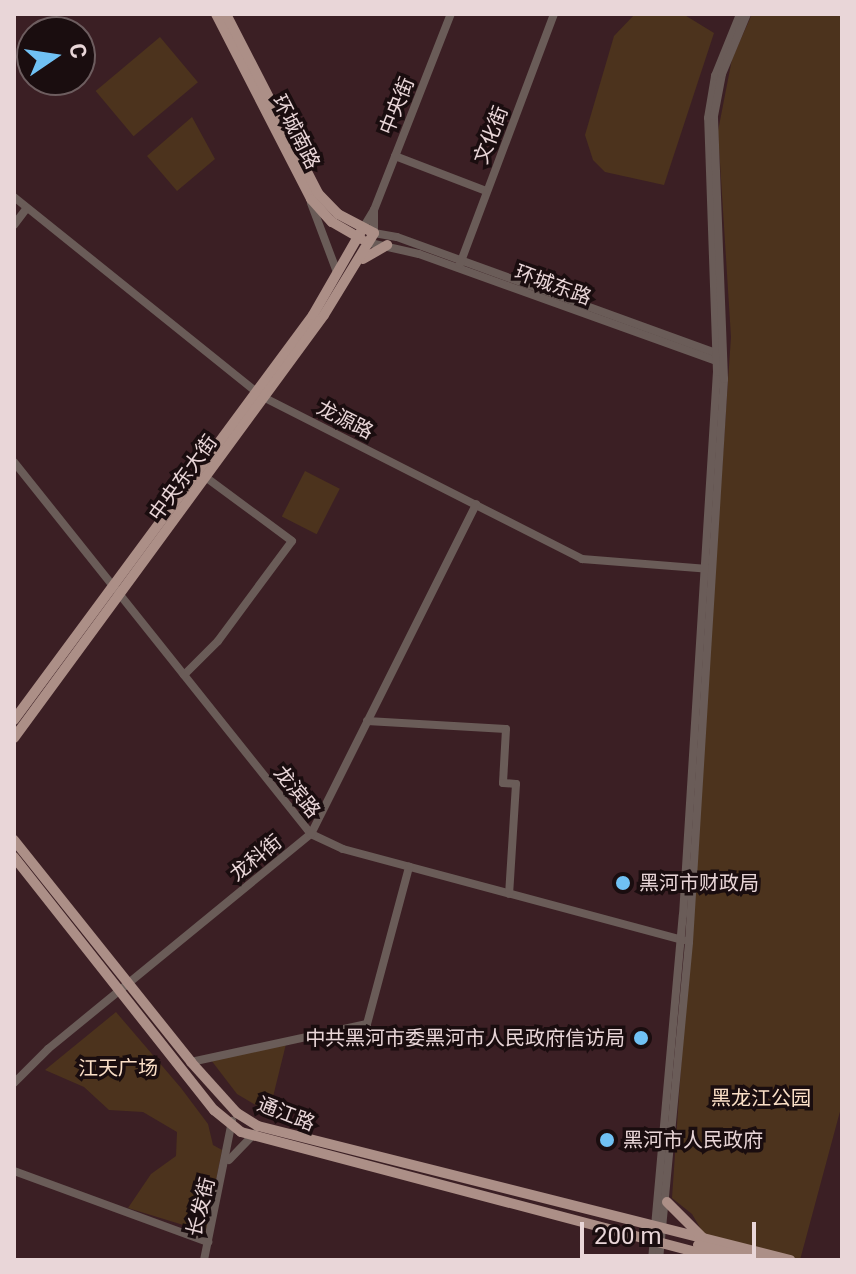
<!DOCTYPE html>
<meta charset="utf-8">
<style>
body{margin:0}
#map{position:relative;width:856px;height:1274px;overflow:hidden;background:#3b1f24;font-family:Roboto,"Noto Sans SC",sans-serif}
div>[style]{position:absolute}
.green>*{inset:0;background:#4c331d;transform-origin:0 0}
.minor>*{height:8px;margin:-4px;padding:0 4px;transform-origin:4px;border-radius:4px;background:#6a5c58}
.major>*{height:10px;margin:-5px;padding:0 5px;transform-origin:5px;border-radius:5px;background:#ac8f87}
.dots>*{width:22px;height:22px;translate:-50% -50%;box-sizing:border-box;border:4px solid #1a0d0f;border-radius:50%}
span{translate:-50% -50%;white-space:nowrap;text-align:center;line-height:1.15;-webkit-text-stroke:7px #1a0d0f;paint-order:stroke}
.street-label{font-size:20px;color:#e9d6d8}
.poi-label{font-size:20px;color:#e9d6d8}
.left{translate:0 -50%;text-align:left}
.right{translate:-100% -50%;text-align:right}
.park-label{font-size:20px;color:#fadec6}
.frame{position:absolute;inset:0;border:16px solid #e9d6d8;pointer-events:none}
.north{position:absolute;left:16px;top:16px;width:80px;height:80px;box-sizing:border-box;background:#1a0d0f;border:2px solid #6d5d5f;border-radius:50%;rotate:77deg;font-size:22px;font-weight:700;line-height:32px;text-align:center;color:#e9d6d8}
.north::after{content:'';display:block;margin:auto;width:28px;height:36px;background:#70c1f4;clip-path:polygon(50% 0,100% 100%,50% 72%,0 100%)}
.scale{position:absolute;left:580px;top:1222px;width:176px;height:36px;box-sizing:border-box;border:4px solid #e9d6d8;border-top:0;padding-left:10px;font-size:24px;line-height:28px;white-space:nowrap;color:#e9d6d8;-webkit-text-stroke:6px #1a0d0f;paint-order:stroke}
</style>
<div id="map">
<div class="green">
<i style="clip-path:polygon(635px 14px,683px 14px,714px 33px,664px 185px,605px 172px,593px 160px,585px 135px,614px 36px)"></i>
<i style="clip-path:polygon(752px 14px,842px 14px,842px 1104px,800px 1260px,705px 1236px,692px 1214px,672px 1198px,731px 337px,718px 131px,732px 59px)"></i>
<i style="left:160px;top:37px;width:59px;height:84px;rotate:50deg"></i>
<i style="clip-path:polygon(192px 117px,215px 159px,177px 191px,147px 156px)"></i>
<i style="left:305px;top:471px;width:39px;height:51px;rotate:27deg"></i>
<i style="clip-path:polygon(116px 1012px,181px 1088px,208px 1124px,213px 1145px,222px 1150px,206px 1232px,128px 1208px,151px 1174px,176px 1156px,177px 1132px,143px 1112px,109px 1110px,84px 1087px,45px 1070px)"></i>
<i style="clip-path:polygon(286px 1044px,269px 1113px,237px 1094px,211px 1060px)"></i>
</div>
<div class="minor">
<i style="left:395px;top:156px;width:97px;rotate:21deg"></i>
<i style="left:14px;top:197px;width:319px;rotate:38.8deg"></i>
<i style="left:263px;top:397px;width:358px;rotate:26.9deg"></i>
<i style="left:582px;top:559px;width:126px;rotate:4.5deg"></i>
<i style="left:311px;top:203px;width:74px;rotate:69.4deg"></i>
<i style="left:374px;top:210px;width:211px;rotate:-68.6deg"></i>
<i style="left:14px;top:225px;width:21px;rotate:-53deg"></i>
<i style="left:363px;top:228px;width:21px;rotate:-59deg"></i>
<i style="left:374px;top:210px;width:23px;rotate:90deg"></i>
<i style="left:374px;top:233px;width:23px;rotate:10deg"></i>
<i style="left:397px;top:237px;width:343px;rotate:20deg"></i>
<i style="left:370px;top:243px;width:50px;rotate:12.7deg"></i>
<i style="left:419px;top:254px;width:319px;rotate:19.8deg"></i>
<i style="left:460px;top:264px;width:267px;rotate:-69.4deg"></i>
<i style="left:14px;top:462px;width:476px;rotate:51.4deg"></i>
<i style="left:311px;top:834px;width:35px;rotate:25deg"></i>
<i style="left:343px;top:849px;width:352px;rotate:15deg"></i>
<i style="left:184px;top:675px;width:48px;rotate:-45deg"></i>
<i style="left:218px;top:641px;width:124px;rotate:-53.5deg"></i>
<i style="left:292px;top:541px;width:106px;rotate:-143.5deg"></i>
<i style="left:367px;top:721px;width:139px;rotate:3.3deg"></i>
<i style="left:506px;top:729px;width:54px;rotate:93.2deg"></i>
<i style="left:503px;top:783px;width:13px;rotate:4deg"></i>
<i style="left:516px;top:784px;width:110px;rotate:93.6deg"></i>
<i style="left:191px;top:1062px;width:180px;rotate:-12.2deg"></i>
<i style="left:367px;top:1024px;width:163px;rotate:-75deg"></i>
<i style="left:14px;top:1083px;width:48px;rotate:-45deg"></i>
<i style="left:48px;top:1049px;width:340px;rotate:-39.3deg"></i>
<i style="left:311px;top:834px;width:369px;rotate:-63.4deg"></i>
<i style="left:229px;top:1160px;width:37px;rotate:-46deg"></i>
<i style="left:14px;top:1171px;width:207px;rotate:20.1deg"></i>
<i style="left:204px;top:1260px;width:142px;rotate:-78.6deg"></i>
<i style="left:652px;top:1260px;width:346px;rotate:-84.9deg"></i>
<i style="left:683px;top:915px;width:544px;rotate:-86.42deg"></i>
<i style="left:717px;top:372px;width:254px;rotate:-92deg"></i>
<i style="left:708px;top:118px;width:43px;rotate:-80.5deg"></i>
<i style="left:715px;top:76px;width:67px;rotate:-68deg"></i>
<i style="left:659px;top:1260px;width:319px;rotate:-84.6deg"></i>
<i style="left:689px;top:942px;width:564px;rotate:-86.44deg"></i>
<i style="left:724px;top:379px;width:263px;rotate:-92.2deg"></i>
<i style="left:714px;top:116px;width:43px;rotate:-79.2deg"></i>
<i style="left:722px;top:74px;width:65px;rotate:-67.4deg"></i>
</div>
<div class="major">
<i style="left:216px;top:14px;width:208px;rotate:62.8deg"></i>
<i style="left:311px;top:199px;width:31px;rotate:48deg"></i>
<i style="left:332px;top:222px;width:34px;rotate:30deg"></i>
<i style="left:363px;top:259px;width:28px;rotate:-30deg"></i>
<i style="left:14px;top:720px;width:503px;rotate:-53.56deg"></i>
<i style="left:313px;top:315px;width:100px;rotate:-60.1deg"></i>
<i style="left:14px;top:738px;width:524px;rotate:-53.76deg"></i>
<i style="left:324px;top:315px;width:96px;rotate:-58.6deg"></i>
<i style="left:374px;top:233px;width:41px;rotate:-152.2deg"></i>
<i style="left:338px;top:214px;width:29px;rotate:-134deg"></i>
<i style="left:318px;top:193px;width:201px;rotate:-117.2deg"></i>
<i style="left:14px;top:840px;width:284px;rotate:51.4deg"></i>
<i style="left:191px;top:1062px;width:69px;rotate:48deg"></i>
<i style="left:237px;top:1113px;width:25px;rotate:32deg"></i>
<i style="left:258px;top:1126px;width:549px;rotate:14.14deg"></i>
<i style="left:14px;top:857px;width:323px;rotate:51.7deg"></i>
<i style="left:214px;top:1110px;width:35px;rotate:39deg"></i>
<i style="left:241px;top:1132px;width:502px;rotate:14.78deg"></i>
<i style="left:667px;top:1202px;width:52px;rotate:45deg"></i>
<i style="left:698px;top:1245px;width:62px;rotate:14deg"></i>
</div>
<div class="dots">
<i style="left:623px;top:883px;background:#70c1f4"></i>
<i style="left:641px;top:1038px;background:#70c1f4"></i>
<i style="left:607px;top:1140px;background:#70c1f4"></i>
</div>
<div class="street-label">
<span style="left:397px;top:106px;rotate:-68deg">中央街</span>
<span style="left:296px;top:132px;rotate:63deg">环城南路</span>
<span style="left:491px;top:135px;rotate:-69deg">文化街</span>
<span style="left:553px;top:285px;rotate:20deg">环城东路</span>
<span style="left:345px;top:420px;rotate:27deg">龙源路</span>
<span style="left:183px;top:478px;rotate:-54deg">中央东大街</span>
<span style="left:297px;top:792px;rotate:51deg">龙滨路</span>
<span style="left:256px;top:858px;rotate:-39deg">龙科街</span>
<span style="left:286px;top:1114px;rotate:21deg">通江路</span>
<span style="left:201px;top:1207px;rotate:-76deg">长发街</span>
</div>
<div class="poi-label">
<span class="left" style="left:639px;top:883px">黑河市财政局</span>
<span class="right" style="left:625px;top:1038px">中共黑河市委黑河市人民政府信访局</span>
<span class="left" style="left:623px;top:1140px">黑河市人民政府</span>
</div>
<div class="park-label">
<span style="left:118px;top:1068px">江天广场</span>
<span style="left:761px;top:1098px">黑龙江公园</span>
</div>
<div class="frame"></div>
<div class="north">С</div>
<div class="scale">200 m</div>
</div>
